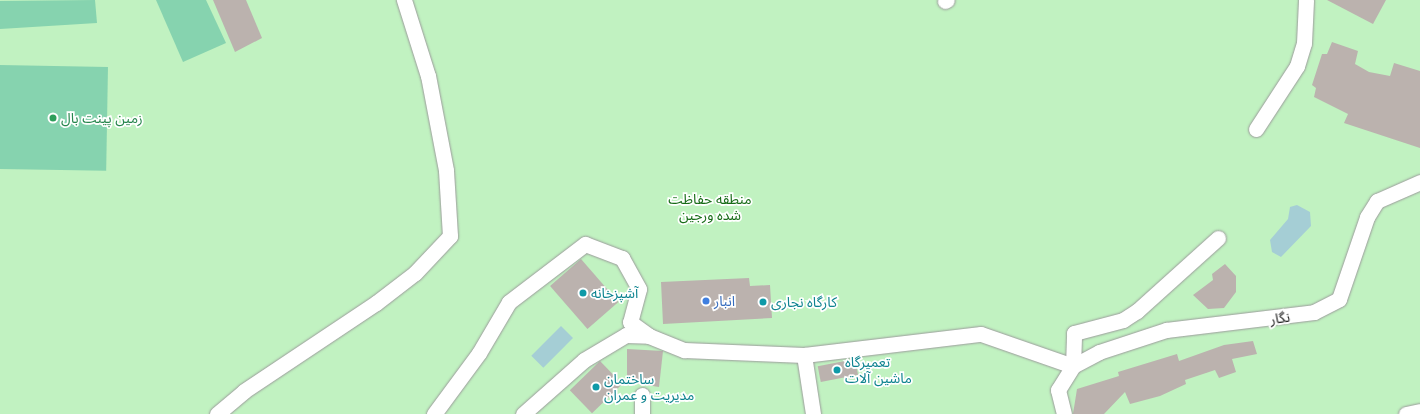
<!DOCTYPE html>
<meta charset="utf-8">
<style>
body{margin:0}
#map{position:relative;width:1420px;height:414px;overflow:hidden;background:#ebe7e1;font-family:Lato,"Noto Sans Arabic",sans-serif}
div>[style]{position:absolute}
.park>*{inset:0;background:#c1f2c1;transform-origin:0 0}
.pitch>*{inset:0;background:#86d3af;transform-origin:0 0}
.water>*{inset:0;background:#a5ced5;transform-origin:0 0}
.building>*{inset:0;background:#bbb2ae;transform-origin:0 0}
.roads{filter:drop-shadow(0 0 1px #9b9b9b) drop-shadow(0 0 1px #9b9b9b)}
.minor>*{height:15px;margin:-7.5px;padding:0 7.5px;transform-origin:7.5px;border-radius:7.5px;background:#fff}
.dots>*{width:11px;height:11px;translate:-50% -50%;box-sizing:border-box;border:2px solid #fff;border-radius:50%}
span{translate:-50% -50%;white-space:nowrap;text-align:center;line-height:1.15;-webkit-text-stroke:3.5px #fff;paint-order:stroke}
.leisure-label{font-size:14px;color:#27864d}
.left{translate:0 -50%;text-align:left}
.park-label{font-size:14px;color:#166b16}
.culture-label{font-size:14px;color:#0d838f}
.shop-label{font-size:14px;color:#366cbe}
.street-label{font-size:14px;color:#1a1a1a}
</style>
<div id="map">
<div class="park">
<i style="left:0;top:0;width:1420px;height:414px"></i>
</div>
<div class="pitch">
<i style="clip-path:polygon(95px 0,97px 23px,0 29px,0 1px)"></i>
<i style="clip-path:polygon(156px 0,206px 0,226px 43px,183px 62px)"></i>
<i style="left:0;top:65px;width:108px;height:104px;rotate:1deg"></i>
</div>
<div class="water">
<i style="clip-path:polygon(1297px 205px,1310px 212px,1311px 226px,1281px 257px,1272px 252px,1270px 240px,1288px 219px,1290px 207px)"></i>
<i style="left:561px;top:326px;width:17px;height:42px;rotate:45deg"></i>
</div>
<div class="building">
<i style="clip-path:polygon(213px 0,246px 0,262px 38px,235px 52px)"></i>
<i style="clip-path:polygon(1327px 0,1386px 0,1373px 24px)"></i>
<i style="clip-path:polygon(1332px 42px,1358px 51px,1355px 64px,1369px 72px,1390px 76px,1394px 63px,1420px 71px,1420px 148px,1344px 123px,1348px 114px,1314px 97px,1316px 88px,1312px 85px,1322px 54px,1327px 54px)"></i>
<i style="left:581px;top:259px;width:57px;height:41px;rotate:49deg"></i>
<i style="clip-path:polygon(1225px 264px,1236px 276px,1236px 292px,1224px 308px,1208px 309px,1193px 295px,1213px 280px,1212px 274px)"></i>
<i style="clip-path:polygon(749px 278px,750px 286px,770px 285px,772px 318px,663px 324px,661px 282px)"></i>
<i style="clip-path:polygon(1253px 341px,1257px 354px,1232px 359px,1236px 372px,1219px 378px,1215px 370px,1185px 380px,1186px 384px,1160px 396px,1130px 404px,1125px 392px,1104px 414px,1073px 414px,1077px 389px,1119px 376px,1118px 372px,1177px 354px,1179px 361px,1224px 345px)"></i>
<i style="clip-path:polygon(627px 349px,663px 351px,659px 387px,627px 382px)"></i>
<i style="left:855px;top:359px;width:16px;height:38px;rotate:79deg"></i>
<i style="left:600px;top:361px;width:32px;height:42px;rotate:46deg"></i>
</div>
<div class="roads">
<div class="minor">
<i style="left:945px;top:1px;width:2px;rotate:-27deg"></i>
<i style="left:1256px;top:129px;width:75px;rotate:-56.9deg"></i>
<i style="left:1297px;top:66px;width:24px;rotate:-73deg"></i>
<i style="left:1304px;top:43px;width:43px;rotate:-87.3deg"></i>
<i style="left:804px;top:355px;width:60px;rotate:81.3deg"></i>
<i style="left:642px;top:395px;width:19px;rotate:90deg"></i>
<i style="left:217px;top:414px;width:35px;rotate:-40deg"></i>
<i style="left:244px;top:391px;width:159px;rotate:-33.7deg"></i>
<i style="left:376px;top:303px;width:49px;rotate:-37.6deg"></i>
<i style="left:415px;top:273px;width:51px;rotate:-46.6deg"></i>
<i style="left:450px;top:236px;width:66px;rotate:-93.5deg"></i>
<i style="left:446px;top:170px;width:96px;rotate:-100.8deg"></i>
<i style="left:428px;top:76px;width:80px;rotate:-107.5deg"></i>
<i style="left:434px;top:414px;width:76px;rotate:-53.6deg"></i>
<i style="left:479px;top:353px;width:59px;rotate:-59.5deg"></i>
<i style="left:509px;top:302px;width:96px;rotate:-37.3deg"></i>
<i style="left:585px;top:244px;width:40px;rotate:21deg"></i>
<i style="left:622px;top:258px;width:35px;rotate:61deg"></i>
<i style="left:639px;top:289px;width:34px;rotate:105deg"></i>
<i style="left:630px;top:322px;width:24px;rotate:36deg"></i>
<i style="left:649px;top:336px;width:38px;rotate:22deg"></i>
<i style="left:684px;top:350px;width:120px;rotate:2.4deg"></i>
<i style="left:804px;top:355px;width:178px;rotate:-6.8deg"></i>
<i style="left:981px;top:334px;width:97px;rotate:19.2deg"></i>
<i style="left:1073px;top:366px;width:33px;rotate:-88deg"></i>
<i style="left:1074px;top:333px;width:51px;rotate:-14.9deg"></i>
<i style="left:1123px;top:320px;width:17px;rotate:-33deg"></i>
<i style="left:1137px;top:311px;width:109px;rotate:-42deg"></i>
<i style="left:523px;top:414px;width:81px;rotate:-41.5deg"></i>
<i style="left:584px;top:360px;width:49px;rotate:-30.8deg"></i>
<i style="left:626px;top:335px;width:23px;rotate:2deg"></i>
<i style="left:1064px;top:414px;width:25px;rotate:-104deg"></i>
<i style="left:1058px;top:390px;width:28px;rotate:-58deg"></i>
<i style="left:1073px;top:366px;width:30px;rotate:-28deg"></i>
<i style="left:1099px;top:352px;width:71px;rotate:-18.2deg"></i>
<i style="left:1166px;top:330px;width:149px;rotate:-6.9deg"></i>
<i style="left:1314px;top:312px;width:28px;rotate:-27deg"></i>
<i style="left:1339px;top:299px;width:87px;rotate:-71.1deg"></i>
<i style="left:1367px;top:217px;width:19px;rotate:-58deg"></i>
<i style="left:1377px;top:201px;width:47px;rotate:-23.8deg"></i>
<i style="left:1406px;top:414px;width:14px;rotate:-12deg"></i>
</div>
</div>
<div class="dots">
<i style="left:53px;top:118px;background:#2e9e5b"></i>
<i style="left:583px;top:293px;background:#0f9aa8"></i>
<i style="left:706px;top:301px;background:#3f7fe0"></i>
<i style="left:763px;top:302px;background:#0f9aa8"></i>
<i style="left:837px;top:370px;background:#0f9aa8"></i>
<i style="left:596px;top:387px;background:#0f9aa8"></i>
</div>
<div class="leisure-label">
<span class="left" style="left:61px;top:118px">زمین پینت بال</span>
</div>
<div class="park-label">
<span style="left:710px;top:207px">منطقه حفاظت<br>شده ورجین</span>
</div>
<div class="culture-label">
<span class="left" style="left:591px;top:293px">آشپزخانه</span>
<span class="left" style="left:771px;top:302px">کارگاه نجاری</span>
<span class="left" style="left:845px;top:370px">تعمیرگاه<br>ماشین آلات</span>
<span class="left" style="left:604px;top:387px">ساختمان<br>مدیریت و عمران</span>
</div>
<div class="shop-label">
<span class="left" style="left:714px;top:301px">انبار</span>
</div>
<div class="street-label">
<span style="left:1280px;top:318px;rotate:-8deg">نگار</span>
</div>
</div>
